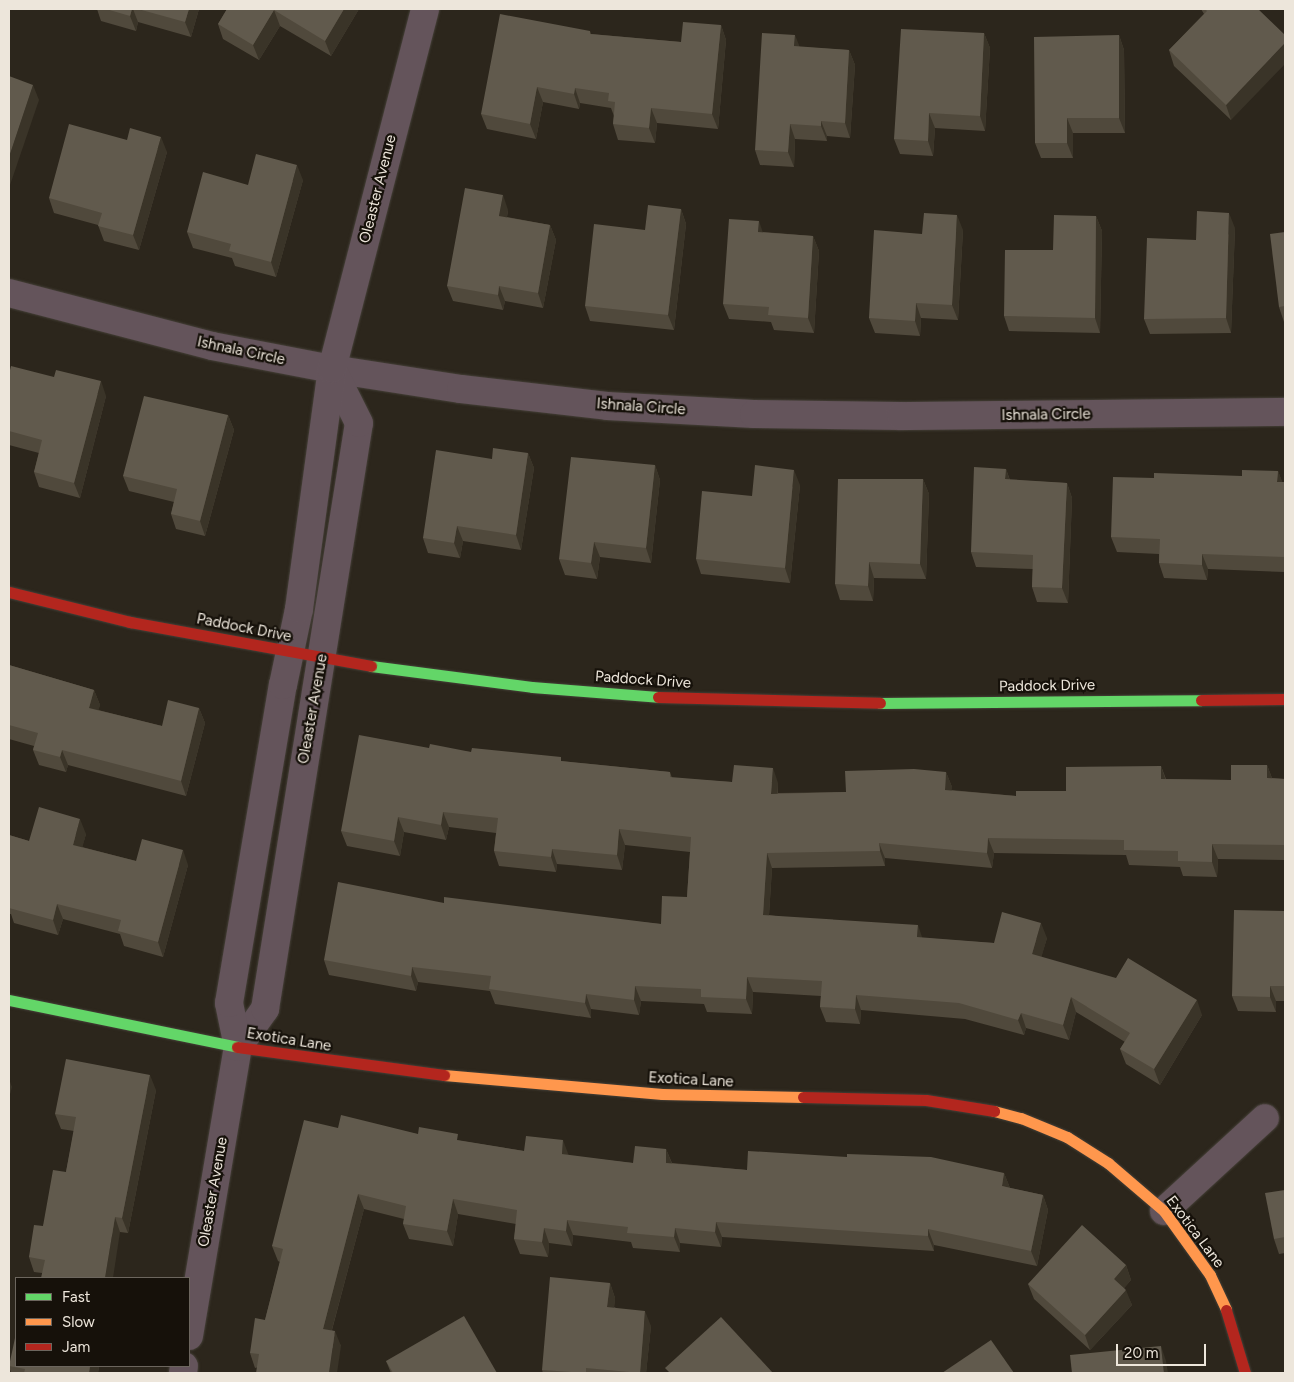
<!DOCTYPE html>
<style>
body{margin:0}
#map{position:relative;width:1294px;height:1382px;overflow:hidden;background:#2c261c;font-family:Figtree,sans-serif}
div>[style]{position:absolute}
.roads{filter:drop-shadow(0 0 1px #454038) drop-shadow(0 0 1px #454038)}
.street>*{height:28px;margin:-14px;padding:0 14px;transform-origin:14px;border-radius:14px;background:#64545b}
.fast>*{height:11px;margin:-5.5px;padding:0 5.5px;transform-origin:5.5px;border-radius:5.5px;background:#63d668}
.slow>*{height:11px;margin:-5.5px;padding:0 5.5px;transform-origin:5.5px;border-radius:5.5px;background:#ff974d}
.jam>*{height:11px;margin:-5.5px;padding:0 5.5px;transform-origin:5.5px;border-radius:5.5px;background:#b3261e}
.wall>*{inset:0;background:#50493c}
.shaded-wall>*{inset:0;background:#3a3428}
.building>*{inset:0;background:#615a4d}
span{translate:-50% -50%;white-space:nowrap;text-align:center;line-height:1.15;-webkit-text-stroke:4.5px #16110a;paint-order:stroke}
.street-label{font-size:15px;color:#ede6db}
.frame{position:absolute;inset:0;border:10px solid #ede6db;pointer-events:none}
.legend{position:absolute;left:15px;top:1277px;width:175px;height:90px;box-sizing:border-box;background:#16110a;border:1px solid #6c665e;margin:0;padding:6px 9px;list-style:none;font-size:15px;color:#ede6db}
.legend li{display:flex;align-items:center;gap:10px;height:25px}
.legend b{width:25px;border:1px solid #6c665e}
.scale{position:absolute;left:1116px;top:1344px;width:90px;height:22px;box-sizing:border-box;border:2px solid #ede6db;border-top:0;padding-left:6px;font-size:15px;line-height:18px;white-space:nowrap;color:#ede6db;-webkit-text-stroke:4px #16110a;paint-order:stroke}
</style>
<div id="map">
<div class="roads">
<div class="street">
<i style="left:9px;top:293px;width:210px;rotate:14.6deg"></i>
<i style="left:212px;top:346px;width:122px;rotate:10.9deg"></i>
<i style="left:332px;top:369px;width:131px;rotate:8.8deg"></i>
<i style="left:461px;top:389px;width:147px;rotate:6.6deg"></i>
<i style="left:607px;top:406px;width:147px;rotate:3.1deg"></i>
<i style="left:754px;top:414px;width:147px;rotate:0.8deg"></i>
<i style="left:901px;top:416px;width:384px;rotate:-0.6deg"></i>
<i style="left:238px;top:1047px;width:47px;rotate:-54.6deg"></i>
<i style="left:265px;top:1009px;width:593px;rotate:-80.89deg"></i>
<i style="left:359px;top:423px;width:60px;rotate:-116.6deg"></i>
<i style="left:1164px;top:1211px;width:137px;rotate:-42.6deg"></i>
<i style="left:189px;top:1336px;width:293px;rotate:-80.4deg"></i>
<i style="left:238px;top:1047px;width:45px;rotate:-101.6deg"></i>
<i style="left:229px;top:1003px;width:323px;rotate:-80.4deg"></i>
<i style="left:283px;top:685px;width:78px;rotate:-78.1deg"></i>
<i style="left:299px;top:609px;width:242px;rotate:-82.2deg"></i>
<i style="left:332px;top:369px;width:372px;rotate:-75.5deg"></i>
<i style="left:183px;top:1373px;width:7px;rotate:-82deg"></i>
</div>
<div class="fast">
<i style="left:371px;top:666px;width:162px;rotate:7.4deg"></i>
<i style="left:532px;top:687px;width:126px;rotate:4.5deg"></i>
<i style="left:880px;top:703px;width:321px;rotate:-0.5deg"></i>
<i style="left:9px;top:1000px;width:233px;rotate:11.6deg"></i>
</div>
<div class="slow">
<i style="left:444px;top:1075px;width:219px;rotate:5deg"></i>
<i style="left:662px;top:1094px;width:141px;rotate:1.2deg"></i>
<i style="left:994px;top:1111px;width:28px;rotate:15deg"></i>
<i style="left:1021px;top:1118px;width:50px;rotate:22.4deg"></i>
<i style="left:1067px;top:1137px;width:49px;rotate:32.4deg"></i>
<i style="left:1108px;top:1163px;width:74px;rotate:40.6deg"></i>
<i style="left:1164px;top:1211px;width:79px;rotate:54.3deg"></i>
<i style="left:1210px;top:1275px;width:38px;rotate:65deg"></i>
</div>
<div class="jam">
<i style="left:9px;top:592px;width:125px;rotate:13.9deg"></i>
<i style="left:130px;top:622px;width:245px;rotate:10.3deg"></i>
<i style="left:658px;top:697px;width:222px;rotate:1.5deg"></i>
<i style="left:1201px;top:700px;width:84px;rotate:-0.7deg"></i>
<i style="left:237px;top:1047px;width:209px;rotate:7.7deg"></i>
<i style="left:803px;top:1097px;width:123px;rotate:1.4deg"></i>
<i style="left:926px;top:1100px;width:69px;rotate:9.2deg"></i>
<i style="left:1226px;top:1310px;width:66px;rotate:73.2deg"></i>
</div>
</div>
<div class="wall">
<i style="clip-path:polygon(97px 9px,199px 9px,191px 37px,138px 22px,136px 31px,101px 21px)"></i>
<i style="clip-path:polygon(227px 9px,359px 9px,331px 56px,280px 26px,259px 60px,223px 39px,218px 24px)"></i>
<i style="clip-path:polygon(1201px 9px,1258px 9px,1231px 120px,1174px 66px,1169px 50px,1204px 14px)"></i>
<i style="clip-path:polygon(721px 25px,726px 40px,718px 129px,657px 123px,655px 143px,618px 140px,613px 124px,614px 116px,611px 108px,580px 103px,579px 109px,543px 102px,536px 139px,487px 129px,481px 114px,590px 31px,591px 34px,681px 42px)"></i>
<i style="clip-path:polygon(984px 33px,990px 48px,985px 131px,935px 128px,933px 156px,900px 154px,894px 139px)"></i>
<i style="clip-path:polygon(1119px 35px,1124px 50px,1125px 133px,1073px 133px,1073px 158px,1041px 158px,1035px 143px)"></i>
<i style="clip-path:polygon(800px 47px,849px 50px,855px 65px,850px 138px,827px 136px,827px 141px,795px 139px,794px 167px,760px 165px,755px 150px)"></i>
<i style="clip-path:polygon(127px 140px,167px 152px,139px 250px,104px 241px,98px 225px,54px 213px,49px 198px)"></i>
<i style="clip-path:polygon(303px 180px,276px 277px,235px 266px,232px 258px,193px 248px,187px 232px,248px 185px)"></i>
<i style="clip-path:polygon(681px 209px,686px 224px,674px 330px,590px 321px,585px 306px,645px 230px)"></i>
<i style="clip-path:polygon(508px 210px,507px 217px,550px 225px,556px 240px,543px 308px,505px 301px,503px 310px,453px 301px,447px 286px)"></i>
<i style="clip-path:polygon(1096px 216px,1102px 231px,1100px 333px,1009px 331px,1004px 316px,1053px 250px)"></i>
<i style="clip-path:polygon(1235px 228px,1231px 333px,1150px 334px,1144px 319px)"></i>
<i style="clip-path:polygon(963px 230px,958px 320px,921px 318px,920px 336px,875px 333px,869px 318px,922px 234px)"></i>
<i style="clip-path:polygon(763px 232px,813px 236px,819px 251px,814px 333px,774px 330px,771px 322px,729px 319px,723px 304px)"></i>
<i style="clip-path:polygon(1285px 232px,1285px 322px,1284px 322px,1279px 307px)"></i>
<i style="clip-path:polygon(9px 374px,106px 396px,80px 498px,39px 487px,34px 472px,39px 453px,9px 445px)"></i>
<i style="clip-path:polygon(228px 415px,234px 430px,205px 536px,176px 529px,171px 514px,174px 502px,129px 491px,123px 476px)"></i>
<i style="clip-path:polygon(528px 453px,534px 468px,521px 550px,463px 541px,460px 558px,428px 553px,423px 538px,492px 459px)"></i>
<i style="clip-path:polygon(655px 465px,660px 480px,651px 563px,600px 557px,597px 579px,565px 575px,559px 559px)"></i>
<i style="clip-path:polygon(1006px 469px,1010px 480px,1067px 483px,1072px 498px,1068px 603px,1037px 602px,1032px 587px,1033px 569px,976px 567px,971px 552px)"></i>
<i style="clip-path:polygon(1278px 471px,1282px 482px,1285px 482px,1285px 572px,1208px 569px,1207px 580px,1164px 578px,1159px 563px,1159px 554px,1117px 552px,1111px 537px,1154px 478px,1242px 476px)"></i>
<i style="clip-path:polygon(923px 479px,929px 494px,926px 579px,874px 578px,873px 601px,840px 600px,835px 584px)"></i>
<i style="clip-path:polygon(800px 485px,790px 583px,701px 574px,696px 559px,752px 496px)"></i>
<i style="clip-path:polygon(9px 665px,94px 690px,100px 705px,98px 710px,162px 726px,199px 708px,205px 723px,186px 796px,68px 765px,66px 772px,39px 765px,33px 750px,34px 746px,9px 739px)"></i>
<i style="clip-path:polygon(429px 748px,471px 752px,670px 772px,672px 778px,732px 782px,778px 783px,778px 793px,846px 792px,946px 772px,952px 787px,951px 790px,1016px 796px,1066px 791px,1161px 766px,1166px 779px,1231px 780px,1267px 765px,1272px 778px,1285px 779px,1285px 860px,1218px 859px,1217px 877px,1183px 876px,1180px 867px,1129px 865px,1126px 855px,994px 853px,992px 868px,885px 858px,885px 866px,772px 868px,769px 915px,922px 938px,994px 943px,1047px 938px,1041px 957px,1202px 1015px,1160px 1085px,1126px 1064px,1120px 1049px,1125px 1042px,1076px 1012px,1069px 1040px,1026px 1028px,1024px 1035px,965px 1019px,861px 1010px,860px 1024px,826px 1022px,820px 1007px,821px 996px,753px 992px,752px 1014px,707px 1012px,704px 1004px,641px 1001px,639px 1015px,591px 1009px,591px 1018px,495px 1004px,490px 991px,418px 982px,416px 991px,329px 975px,324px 960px,444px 903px,661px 924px,687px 897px,690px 852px,625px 845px,622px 870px,557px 864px,556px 872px,499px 866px,494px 851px,496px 833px,449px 827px,446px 840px,404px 832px,400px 856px,347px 846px,341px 831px)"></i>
<i style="clip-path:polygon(86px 834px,82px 847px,136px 861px,188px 865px,163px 957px,124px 946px,120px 934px,63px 919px,58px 935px,14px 923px,11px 914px,9px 914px,9px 835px,29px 841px)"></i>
<i style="clip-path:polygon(1285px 911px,1285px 1001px,1276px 1001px,1276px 1012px,1238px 1011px,1232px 996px)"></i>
<i style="clip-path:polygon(156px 1090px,128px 1233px,120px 1232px,42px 1273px,34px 1272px,29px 1257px,43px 1226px,66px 1172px,74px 1131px,61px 1129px,55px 1114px)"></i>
<i style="clip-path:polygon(338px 1128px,418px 1134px,524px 1151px,633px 1163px,666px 1149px,672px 1163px,747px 1170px,1004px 1173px,1010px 1188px,1043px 1195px,1048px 1210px,1037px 1266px,934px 1245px,934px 1251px,722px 1237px,721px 1247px,680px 1243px,680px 1252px,633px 1248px,631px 1242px,573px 1235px,572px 1246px,549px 1243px,548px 1257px,520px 1254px,514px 1239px,516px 1224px,458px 1214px,453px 1246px,409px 1239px,403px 1224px,404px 1219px,364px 1209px,332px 1330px,341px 1346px,255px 1368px,250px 1353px,265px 1320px,280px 1262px,278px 1261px,272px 1246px)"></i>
<i style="clip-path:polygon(1285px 1190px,1285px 1253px,1279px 1254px,1274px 1239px)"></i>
<i style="clip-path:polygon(1126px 1265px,1131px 1280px,1124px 1288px,1132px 1305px,1090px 1350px,1034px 1299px,1028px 1284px)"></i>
<i style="clip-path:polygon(610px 1283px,615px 1298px,614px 1307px,651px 1326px,646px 1373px,543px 1373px,542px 1370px)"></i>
<i style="clip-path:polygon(386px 1361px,497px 1373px,391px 1373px)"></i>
<i style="clip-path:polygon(9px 1364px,16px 1366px,99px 1366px,98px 1373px,11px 1373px,9px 1366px)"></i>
</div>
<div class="shaded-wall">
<i style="clip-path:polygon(132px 9px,133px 9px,138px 22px,136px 31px,130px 16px)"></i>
<i style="clip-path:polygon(189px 9px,199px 9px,191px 37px,185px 22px)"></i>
<i style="clip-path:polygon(344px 9px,359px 9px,331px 56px,325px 41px)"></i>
<i style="clip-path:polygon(274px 10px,280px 26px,259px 60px,253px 45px)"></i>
<i style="clip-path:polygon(721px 25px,726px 40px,718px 129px,712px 114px)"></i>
<i style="clip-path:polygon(984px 33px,990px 48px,985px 131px,980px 116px)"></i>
<i style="clip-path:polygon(795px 35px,801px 50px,794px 46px)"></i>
<i style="clip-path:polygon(1119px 35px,1124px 50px,1125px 133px,1119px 118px)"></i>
<i style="clip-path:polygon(1285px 43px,1285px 64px,1231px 120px,1226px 105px)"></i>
<i style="clip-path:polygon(849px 50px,855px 65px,850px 138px,845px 123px)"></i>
<i style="clip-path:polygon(33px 85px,39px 100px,9px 188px,9px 157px)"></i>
<i style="clip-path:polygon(537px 87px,543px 102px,536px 139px,530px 124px)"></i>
<i style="clip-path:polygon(575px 88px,580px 103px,579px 109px,574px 94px)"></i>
<i style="clip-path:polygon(651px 108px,657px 123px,655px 143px,649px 128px)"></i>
<i style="clip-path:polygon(929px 113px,935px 128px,933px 156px,928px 141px)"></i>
<i style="clip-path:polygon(1067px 118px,1073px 133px,1073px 158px,1067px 143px)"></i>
<i style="clip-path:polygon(821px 121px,827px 136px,827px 141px,821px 126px)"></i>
<i style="clip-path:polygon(790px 124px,795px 139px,794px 167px,788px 152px)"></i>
<i style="clip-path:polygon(161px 137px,167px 152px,139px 250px,133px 235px)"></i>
<i style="clip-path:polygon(297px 165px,303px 180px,276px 277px,271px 262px)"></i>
<i style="clip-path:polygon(503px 195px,508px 210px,505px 231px,499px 216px)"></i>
<i style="clip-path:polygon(681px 209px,686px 224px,674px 330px,668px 315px)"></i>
<i style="clip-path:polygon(1229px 213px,1235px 228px,1231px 333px,1226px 318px)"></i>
<i style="clip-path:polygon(957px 215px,963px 230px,958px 320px,952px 305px)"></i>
<i style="clip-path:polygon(1096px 216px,1102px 231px,1100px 333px,1095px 318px)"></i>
<i style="clip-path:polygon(759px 221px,764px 236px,758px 232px)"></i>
<i style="clip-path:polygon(550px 225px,556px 240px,543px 308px,538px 293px)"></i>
<i style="clip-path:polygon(813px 236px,819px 251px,814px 333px,808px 318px)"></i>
<i style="clip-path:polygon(499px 286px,505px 301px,503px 310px,498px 295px)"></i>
<i style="clip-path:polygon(916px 303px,921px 318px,920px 336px,915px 321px)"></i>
<i style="clip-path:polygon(101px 381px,106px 396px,80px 498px,74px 483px)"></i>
<i style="clip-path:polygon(228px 415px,234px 430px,205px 536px,200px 521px)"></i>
<i style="clip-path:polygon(528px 453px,534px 468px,521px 550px,516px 535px)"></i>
<i style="clip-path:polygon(655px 465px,660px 480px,651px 563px,646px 548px)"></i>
<i style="clip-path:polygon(1006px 469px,1011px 484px,1005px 479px)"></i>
<i style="clip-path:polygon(794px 470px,800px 485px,790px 583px,785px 568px)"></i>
<i style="clip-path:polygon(1278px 471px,1284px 486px,1277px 482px)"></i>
<i style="clip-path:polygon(923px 479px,929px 494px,926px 579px,920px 564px)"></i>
<i style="clip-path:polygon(1067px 483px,1072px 498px,1068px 603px,1062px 588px)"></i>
<i style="clip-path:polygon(457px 526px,463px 541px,460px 558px,454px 543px)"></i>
<i style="clip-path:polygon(594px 542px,600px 557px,597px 579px,591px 563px)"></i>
<i style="clip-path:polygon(1202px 554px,1208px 569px,1207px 580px,1202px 565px)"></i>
<i style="clip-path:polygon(869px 562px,874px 578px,873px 601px,868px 586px)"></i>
<i style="clip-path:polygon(94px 690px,100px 705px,95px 723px,89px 708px)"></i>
<i style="clip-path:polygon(199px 708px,205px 723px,186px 796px,181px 781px)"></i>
<i style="clip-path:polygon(62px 750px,68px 765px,66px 772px,60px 757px)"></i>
<i style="clip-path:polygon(1267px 765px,1273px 781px,1267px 778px)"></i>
<i style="clip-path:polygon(1161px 766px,1166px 781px,1161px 779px)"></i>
<i style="clip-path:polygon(773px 768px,778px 783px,777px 809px,771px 794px)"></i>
<i style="clip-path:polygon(946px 772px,952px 787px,950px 805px,945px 790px)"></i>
<i style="clip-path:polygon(443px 812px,449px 827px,446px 840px,441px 825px)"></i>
<i style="clip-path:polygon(398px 817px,404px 832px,400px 856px,394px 841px)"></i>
<i style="clip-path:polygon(80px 819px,86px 834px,79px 860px,73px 845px)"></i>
<i style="clip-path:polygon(619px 829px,625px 845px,622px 870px,617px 855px)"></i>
<i style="clip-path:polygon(988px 838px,994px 853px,992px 868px,987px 853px)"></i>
<i style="clip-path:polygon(879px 843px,885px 858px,885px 866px,880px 851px)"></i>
<i style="clip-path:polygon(1212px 844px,1218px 859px,1217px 877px,1212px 862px)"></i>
<i style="clip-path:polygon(552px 849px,557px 864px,556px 872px,551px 857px)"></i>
<i style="clip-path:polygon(183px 850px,188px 865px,163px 957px,158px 942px)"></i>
<i style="clip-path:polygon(767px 853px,772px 868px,768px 930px,763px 915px)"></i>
<i style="clip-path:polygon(57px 904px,63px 919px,58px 935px,53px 920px)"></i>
<i style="clip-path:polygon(1041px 923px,1047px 938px,1038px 969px,1032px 954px)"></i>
<i style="clip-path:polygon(918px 925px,923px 940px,917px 937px)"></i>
<i style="clip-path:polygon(412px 967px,418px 982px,416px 991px,411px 976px)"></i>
<i style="clip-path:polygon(747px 977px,753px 992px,752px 1014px,746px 999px)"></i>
<i style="clip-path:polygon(635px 986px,641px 1001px,639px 1015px,634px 1000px)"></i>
<i style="clip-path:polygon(1270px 986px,1276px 1001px,1276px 1012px,1270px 997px)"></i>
<i style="clip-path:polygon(586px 994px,591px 1009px,591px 1018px,585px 1003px)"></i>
<i style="clip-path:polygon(856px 995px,861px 1010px,860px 1024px,855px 1009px)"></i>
<i style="clip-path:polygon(1071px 997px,1076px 1012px,1069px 1040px,1063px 1025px)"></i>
<i style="clip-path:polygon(1197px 1000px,1202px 1015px,1160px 1085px,1154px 1069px)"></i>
<i style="clip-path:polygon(1021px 1013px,1026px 1028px,1024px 1035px,1018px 1020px)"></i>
<i style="clip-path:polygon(150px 1075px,156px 1090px,128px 1233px,122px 1218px)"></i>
<i style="clip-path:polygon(9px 1079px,12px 1087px,9px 1098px)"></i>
<i style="clip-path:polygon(563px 1140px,569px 1156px,562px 1154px)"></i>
<i style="clip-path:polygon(666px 1149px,672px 1164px,666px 1163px)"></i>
<i style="clip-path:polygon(1004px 1173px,1010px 1188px,1002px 1186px)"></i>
<i style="clip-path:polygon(358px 1194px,364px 1209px,328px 1344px,323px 1329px)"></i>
<i style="clip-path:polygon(1043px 1195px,1048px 1210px,1037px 1266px,1031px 1251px)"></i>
<i style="clip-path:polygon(453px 1199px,458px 1214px,453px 1246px,447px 1231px)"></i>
<i style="clip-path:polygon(115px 1217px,120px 1232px,113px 1278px,105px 1278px)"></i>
<i style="clip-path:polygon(567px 1220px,573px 1235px,572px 1246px,566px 1231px)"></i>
<i style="clip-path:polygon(716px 1222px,722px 1237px,721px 1247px,715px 1232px)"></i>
<i style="clip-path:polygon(544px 1228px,549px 1243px,548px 1257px,542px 1242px)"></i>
<i style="clip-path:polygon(675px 1228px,680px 1243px,680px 1252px,674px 1237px)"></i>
<i style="clip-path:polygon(928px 1229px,934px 1245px,934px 1251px,928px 1236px)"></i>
<i style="clip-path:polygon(1126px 1265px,1131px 1280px,1119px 1294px,1114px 1279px)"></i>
<i style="clip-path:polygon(610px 1283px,615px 1298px,613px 1322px,607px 1307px)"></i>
<i style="clip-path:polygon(1126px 1290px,1132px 1305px,1090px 1350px,1085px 1335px)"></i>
<i style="clip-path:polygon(645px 1311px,651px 1326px,646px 1373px,640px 1373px)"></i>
<i style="clip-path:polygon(335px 1331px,341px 1346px,337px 1373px,329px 1373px)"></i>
<i style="clip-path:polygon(1161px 1346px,1166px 1361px,1168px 1373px,1164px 1373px)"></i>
<i style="clip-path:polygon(90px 1366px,99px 1366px,98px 1373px,89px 1373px)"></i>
</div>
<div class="building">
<i style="clip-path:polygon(106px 9px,132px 9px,130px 16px)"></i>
<i style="clip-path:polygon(138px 9px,189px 9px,185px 22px)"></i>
<i style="clip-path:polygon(227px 9px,344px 9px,325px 41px,274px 10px,253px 45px,218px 24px)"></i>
<i style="clip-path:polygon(1205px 9px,1258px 9px,1285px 35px,1285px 43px,1226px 105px,1169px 50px,1207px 11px)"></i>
<i style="clip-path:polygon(500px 14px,590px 31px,590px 34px,681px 42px,683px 22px,721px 25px,712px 114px,651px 108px,649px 128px,613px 124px,615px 102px,608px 101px,609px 93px,575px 88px,574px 94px,537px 87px,530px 124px,481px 114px)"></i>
<i style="clip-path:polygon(901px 29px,984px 33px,980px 116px,929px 113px,928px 141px,894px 139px)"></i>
<i style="clip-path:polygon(762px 33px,795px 35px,794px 46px,849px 50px,845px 123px,821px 121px,821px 126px,790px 124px,788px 152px,755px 150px)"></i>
<i style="clip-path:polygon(1119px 35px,1119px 118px,1067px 118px,1067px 143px,1035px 143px,1034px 37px)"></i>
<i style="clip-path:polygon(9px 76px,33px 85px,9px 157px)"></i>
<i style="clip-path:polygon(69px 124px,127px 140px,130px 128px,161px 137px,133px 235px,98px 226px,102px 213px,49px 198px)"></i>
<i style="clip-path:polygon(256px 154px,297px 165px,271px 262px,229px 251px,231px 244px,187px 232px,203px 172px,248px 185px)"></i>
<i style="clip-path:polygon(465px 188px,503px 195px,499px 216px,550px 225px,538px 293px,499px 286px,498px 295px,447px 286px)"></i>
<i style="clip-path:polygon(648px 205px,681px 209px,668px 315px,585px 306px,594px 224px,645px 230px)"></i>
<i style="clip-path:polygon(1197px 211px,1229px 213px,1226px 318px,1144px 319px,1147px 238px,1196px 240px)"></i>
<i style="clip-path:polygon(924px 213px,957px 215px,952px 305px,916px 303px,915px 321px,869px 318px,874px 230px,922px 234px)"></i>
<i style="clip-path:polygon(1054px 215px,1096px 216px,1095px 318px,1004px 316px,1005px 250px,1053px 250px)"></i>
<i style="clip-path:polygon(729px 219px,759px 221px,758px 232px,813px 236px,808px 318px,768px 315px,769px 307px,723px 304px)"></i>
<i style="clip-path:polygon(1285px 232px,1285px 306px,1279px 307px,1270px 234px)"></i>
<i style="clip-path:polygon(11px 366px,54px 377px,56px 370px,101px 381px,74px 483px,34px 472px,42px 440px,9px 431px,9px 374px)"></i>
<i style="clip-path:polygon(144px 396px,228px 415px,200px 521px,171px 514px,177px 489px,123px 476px)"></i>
<i style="clip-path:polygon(493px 448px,528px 453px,516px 535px,457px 526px,454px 543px,423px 538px,436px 450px,492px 459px)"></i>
<i style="clip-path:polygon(571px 457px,655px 465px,646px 548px,594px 542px,591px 563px,559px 559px)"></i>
<i style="clip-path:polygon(755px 465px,794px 470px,785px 568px,696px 559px,702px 491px,752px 496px)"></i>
<i style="clip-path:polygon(974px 467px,1006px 469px,1005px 479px,1067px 483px,1062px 588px,1032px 587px,1033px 555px,971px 552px)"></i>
<i style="clip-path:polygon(1242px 470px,1278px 471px,1277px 482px,1285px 482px,1285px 557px,1202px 554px,1202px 565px,1159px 563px,1160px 539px,1111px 537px,1113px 477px,1154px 478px,1154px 473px,1242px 476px)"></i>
<i style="clip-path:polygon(838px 479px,923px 479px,920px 564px,869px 562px,868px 586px,835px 584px)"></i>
<i style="clip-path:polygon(9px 665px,94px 690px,89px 708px,162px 726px,168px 700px,199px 708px,181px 781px,62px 750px,60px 757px,33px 750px,38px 733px,9px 725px)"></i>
<i style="clip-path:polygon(359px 735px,429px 748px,430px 744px,471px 752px,472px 748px,561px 757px,561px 761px,670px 772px,670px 777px,732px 782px,734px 765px,773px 768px,771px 794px,846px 792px,845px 771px,914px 769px,946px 772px,945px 790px,1016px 796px,1016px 791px,1066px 791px,1066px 767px,1161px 766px,1161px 779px,1231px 780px,1231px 765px,1267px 765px,1267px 778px,1285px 779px,1285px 845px,1212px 844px,1212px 862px,1178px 861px,1178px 851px,1124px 850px,1124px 840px,988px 838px,987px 853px,879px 843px,880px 851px,767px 853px,763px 915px,918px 925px,917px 937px,994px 943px,1002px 912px,1041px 923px,1032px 954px,1116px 978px,1128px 958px,1197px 1000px,1154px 1069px,1120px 1049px,1130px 1033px,1071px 997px,1063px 1025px,1021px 1013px,1018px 1020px,959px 1003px,856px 995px,855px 1009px,820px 1007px,822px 981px,747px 977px,746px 999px,701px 997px,701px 989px,635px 986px,634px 1000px,586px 994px,585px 1003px,489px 989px,491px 976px,412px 967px,411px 976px,324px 960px,338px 882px,444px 903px,444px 897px,661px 924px,662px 896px,687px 897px,691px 837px,619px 829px,617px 855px,552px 849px,551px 857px,494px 851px,498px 818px,443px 812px,441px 825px,398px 817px,394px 841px,341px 831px)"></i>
<i style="clip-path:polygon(39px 807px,80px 819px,73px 845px,136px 861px,142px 839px,183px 850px,158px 942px,118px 931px,121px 920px,57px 904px,53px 920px,9px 908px,10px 901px,9px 900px,9px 835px,29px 841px)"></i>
<i style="clip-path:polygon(1234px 910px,1285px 911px,1285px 986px,1270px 986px,1270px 997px,1232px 996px)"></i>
<i style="clip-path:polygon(66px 1059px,150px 1075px,122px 1218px,115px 1217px,105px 1278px,41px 1278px,45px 1260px,29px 1257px,34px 1225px,43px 1226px,53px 1170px,66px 1172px,76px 1117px,55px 1114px)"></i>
<i style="clip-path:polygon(341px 1115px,418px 1134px,419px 1127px,458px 1134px,457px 1140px,524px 1151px,526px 1136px,563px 1140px,562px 1154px,633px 1163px,635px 1146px,666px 1149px,666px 1163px,747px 1170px,748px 1151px,847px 1157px,847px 1154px,931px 1157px,1004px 1173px,1002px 1186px,1043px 1195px,1031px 1251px,928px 1229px,928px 1236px,716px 1222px,715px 1232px,675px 1228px,674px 1237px,627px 1233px,628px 1227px,567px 1220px,566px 1231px,544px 1228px,542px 1242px,514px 1239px,517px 1210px,453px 1199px,447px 1231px,403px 1224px,406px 1206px,358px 1194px,323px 1329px,335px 1331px,329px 1373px,256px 1373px,259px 1354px,250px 1353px,255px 1318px,265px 1320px,283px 1249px,272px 1246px,304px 1120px,338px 1128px)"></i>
<i style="clip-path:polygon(1285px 1190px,1285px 1237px,1274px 1239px,1265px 1193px)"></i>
<i style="clip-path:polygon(1082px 1225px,1126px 1265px,1114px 1279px,1126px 1290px,1085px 1335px,1028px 1284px)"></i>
<i style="clip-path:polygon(550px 1277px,610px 1283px,607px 1307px,645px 1311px,640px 1373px,586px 1368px,586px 1373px,542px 1370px)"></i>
<i style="clip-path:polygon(464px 1316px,497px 1373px,393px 1373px,386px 1361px)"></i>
<i style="clip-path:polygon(721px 1317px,773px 1373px,670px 1373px,665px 1368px)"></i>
<i style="clip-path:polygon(15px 1338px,16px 1338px,16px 1366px,90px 1366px,89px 1373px,24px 1373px,25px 1369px,9px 1366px)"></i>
<i style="clip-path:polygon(991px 1340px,1014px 1373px,942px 1373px)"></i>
<i style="clip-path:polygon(1161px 1346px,1164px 1373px,1072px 1373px,1070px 1355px)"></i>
</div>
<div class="street-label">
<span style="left:378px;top:189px;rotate:-76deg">Oleaster Avenue</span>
<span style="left:241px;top:351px;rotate:12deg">Ishnala Circle</span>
<span style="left:641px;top:407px;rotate:4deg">Ishnala Circle</span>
<span style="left:1046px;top:415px;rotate:-1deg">Ishnala Circle</span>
<span style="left:244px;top:628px;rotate:11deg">Paddock Drive</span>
<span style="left:643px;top:680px;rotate:4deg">Paddock Drive</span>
<span style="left:1047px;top:686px;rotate:-1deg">Paddock Drive</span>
<span style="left:313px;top:709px;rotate:-80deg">Oleaster Avenue</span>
<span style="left:289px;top:1040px;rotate:9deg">Exotica Lane</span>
<span style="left:691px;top:1080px;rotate:3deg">Exotica Lane</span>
<span style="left:213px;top:1192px;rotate:-80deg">Oleaster Avenue</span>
<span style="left:1195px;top:1232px;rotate:53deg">Exotica Lane</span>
</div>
<div class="frame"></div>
<ul class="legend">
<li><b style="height:6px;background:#63d668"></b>Fast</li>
<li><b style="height:6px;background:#ff974d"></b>Slow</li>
<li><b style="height:6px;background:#b3261e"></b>Jam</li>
</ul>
<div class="scale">20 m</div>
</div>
